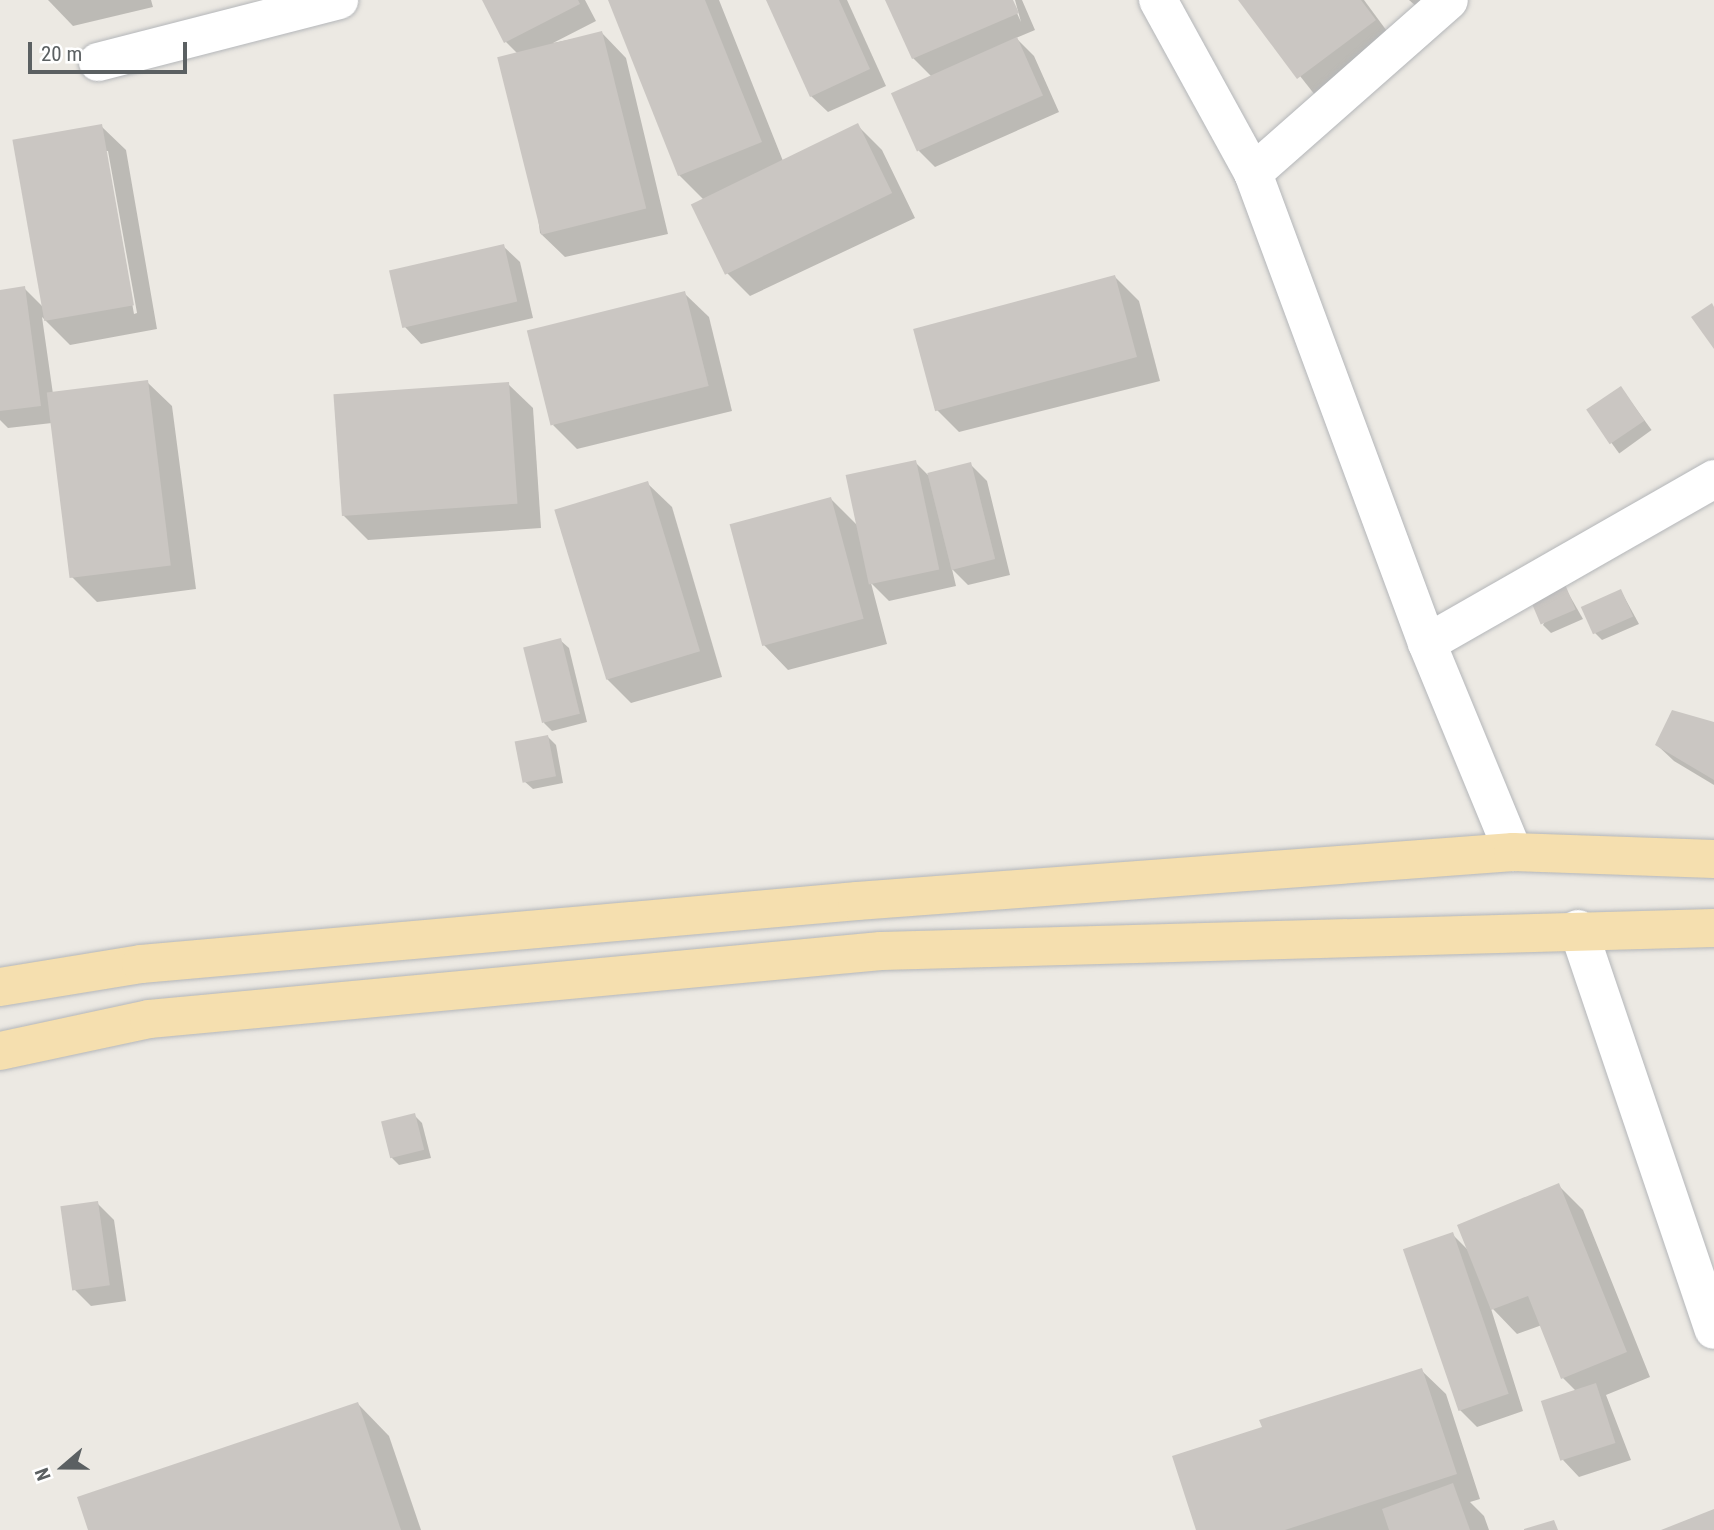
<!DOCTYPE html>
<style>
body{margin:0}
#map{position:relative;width:1714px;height:1530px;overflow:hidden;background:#ece9e3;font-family:"Roboto Condensed",sans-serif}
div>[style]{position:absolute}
.shadow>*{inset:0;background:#0003;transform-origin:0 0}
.building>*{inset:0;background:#cac6c2;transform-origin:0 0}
.roads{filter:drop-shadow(0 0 2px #b4b6b9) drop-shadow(0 0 2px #b4b6b9)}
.minor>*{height:38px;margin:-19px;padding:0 19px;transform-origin:19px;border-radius:19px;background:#fff}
.major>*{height:38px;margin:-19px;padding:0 19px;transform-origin:19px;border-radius:19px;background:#f5dfaf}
span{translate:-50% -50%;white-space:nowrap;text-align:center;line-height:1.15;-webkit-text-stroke:5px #fff;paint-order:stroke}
.north{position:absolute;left:28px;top:1432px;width:70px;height:70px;-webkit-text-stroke:5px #fff;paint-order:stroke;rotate:250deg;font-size:19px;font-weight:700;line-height:28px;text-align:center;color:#5b6062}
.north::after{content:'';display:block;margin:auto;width:24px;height:32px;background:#5b6062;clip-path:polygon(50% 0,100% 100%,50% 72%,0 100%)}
.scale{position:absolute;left:28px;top:42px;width:159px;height:32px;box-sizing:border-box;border:4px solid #5b6062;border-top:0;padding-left:9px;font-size:21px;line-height:24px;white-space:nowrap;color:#5b6062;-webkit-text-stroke:5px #fff;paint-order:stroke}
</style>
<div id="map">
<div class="shadow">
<i style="clip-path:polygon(151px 0,153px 7px,73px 26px,48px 0)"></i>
<i style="clip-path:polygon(484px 0,585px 0,596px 21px,553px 43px,602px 33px,626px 58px,668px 234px,565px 257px,540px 233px,517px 53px,506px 42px)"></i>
<i style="clip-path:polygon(610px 0,719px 0,783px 161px,857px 125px,882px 150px,915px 218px,750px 296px,726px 272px,704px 200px,679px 175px)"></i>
<i style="clip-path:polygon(768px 0,847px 0,886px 86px,828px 112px,811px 96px)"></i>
<i style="clip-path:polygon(887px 0,1011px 0,1021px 22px,1015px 0,1022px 0,1035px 30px,1016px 38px,1034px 56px,1059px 112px,935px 167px,919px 151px,932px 77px,913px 58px)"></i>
<i style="clip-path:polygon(1240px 0,1364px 0,1392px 38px,1315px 95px)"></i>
<i style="clip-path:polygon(1409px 0,1424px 0,1416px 6px)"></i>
<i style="clip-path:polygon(evenodd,101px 126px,126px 150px,157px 329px,70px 345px,42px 317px,53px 394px,147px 382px,172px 406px,196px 589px,97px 602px,72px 577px,52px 423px,8px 428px,0 420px,0 292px,24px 288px,43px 307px,101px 126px,105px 151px,108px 151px,137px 313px,134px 314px,105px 151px)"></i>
<i style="clip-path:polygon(503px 246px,520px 262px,533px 318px,421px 344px,405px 327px)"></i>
<i style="clip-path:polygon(1115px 277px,1139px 301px,1160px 381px,959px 432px,934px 407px)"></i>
<i style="clip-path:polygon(684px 293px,709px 317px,732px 411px,577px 449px,553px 425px)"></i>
<i style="clip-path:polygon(508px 384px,533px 408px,541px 528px,368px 540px,343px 515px)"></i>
<i style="left:1621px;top:388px;width:52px;height:40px;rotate:54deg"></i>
<i style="clip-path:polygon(915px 462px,928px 475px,970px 464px,987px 481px,1010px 575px,968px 585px,952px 569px,956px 586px,889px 601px,871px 583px,887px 644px,788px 670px,764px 645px,831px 499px,860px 528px)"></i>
<i style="clip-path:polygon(647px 483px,672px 507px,722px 677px,631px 703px,607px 679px)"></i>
<i style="clip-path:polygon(1563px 584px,1583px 619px,1551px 633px,1543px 625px)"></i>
<i style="clip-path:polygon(1621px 591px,1639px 624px,1602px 640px,1594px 632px)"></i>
<i style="clip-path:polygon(560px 640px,569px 648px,587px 722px,552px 731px,544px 723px)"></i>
<i style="clip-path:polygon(1714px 724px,1714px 785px,1674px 761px,1657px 745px)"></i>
<i style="clip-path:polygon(548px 737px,556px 745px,563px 783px,533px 789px,524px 781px)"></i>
<i style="clip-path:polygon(414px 1115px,422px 1123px,431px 1158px,399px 1165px,391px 1157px)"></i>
<i style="clip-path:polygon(1558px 1185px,1583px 1210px,1650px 1377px,1606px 1395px,1631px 1460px,1579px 1477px,1563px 1460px,1576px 1391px,1563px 1378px,1542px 1325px,1517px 1334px,1493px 1309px,1487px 1296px,1523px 1411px,1477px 1427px,1460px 1410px,1452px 1234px,1469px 1251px)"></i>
<i style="clip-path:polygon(97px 1203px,114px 1220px,126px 1301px,91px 1306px,74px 1289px)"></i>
<i style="clip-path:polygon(1421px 1370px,1446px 1394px,1480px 1499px,1470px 1502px,1484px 1516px,1489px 1530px,1198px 1530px,1264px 1428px)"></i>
<i style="clip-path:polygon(358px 1404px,389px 1436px,421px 1530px,90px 1530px)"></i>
</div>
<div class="building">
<i style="clip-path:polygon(482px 0,578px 0,580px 4px,504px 43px)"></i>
<i style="clip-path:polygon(608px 0,705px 0,762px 142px,678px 176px)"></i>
<i style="clip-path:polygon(766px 0,839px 0,870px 69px,810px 97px)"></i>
<i style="clip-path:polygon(885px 0,1013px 0,1019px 13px,912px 59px)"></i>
<i style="clip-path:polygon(1238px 0,1361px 0,1376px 20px,1297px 79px)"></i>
<i style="left:602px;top:31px;width:183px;height:108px;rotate:76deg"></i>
<i style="left:1017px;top:37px;width:64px;height:138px;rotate:66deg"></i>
<i style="left:858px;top:123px;width:78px;height:186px;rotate:64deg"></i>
<i style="left:102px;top:124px;width:184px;height:91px;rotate:80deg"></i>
<i style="left:504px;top:244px;width:59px;height:118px;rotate:77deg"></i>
<i style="left:1115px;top:275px;width:85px;height:209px;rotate:75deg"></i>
<i style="clip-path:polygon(25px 286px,41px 406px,0 411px,0 290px)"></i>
<i style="left:685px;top:291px;width:98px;height:163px;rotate:76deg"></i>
<i style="clip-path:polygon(1712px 303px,1714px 307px,1714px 349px,1691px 317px)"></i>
<i style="left:148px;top:380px;width:187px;height:102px;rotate:83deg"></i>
<i style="left:509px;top:382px;width:122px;height:176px;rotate:86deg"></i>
<i style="left:1621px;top:386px;width:42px;height:42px;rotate:56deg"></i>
<i style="left:916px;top:460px;width:112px;height:72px;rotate:78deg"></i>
<i style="left:971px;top:462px;width:100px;height:45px;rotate:76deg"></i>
<i style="left:648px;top:481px;width:178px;height:98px;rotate:73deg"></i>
<i style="left:831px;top:497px;width:126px;height:105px;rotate:75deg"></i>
<i style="left:1564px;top:582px;width:30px;height:38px;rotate:67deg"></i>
<i style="left:1621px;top:589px;width:30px;height:44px;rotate:66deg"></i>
<i style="left:561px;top:638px;width:78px;height:39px;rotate:76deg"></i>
<i style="clip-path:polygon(1672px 710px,1714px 722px,1714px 780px,1655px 745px)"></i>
<i style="left:548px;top:735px;width:42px;height:34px;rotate:79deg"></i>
<i style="left:415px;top:1113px;width:38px;height:35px;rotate:76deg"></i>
<i style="clip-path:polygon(1559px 1183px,1627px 1352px,1561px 1379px,1528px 1296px,1491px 1310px,1457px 1225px)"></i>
<i style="left:98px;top:1201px;width:85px;height:38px;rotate:82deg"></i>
<i style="left:1453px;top:1232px;width:171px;height:53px;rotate:71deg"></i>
<i style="clip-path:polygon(1422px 1368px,1457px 1474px,1285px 1530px,1196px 1530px,1172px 1456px,1262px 1427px,1259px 1420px)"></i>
<i style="left:1596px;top:1383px;width:63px;height:58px;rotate:72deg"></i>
<i style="clip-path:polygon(358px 1402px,401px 1530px,88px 1530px,77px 1497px)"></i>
<i style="clip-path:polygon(1453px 1483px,1470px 1530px,1389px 1530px,1382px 1509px)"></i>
<i style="clip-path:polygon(1714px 1509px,1714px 1530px,1661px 1530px)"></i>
<i style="clip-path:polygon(1554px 1520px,1558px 1530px,1524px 1530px,1524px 1529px)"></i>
</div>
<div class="roads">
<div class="minor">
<i style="left:1158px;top:0;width:197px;rotate:61.2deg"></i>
<i style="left:1253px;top:173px;width:501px;rotate:69.68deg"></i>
<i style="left:1427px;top:643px;width:226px;rotate:67.6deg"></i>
<i style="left:98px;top:62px;width:249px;rotate:-14.4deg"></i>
<i style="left:1253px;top:173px;width:261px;rotate:-41.4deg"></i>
<i style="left:1427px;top:643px;width:331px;rotate:-29.7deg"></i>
<i style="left:1578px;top:929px;width:423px;rotate:71.3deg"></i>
</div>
<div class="major">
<i style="left:0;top:987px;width:143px;rotate:-9.3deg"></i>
<i style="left:141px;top:964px;width:719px;rotate:-5.03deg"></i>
<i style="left:857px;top:901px;width:658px;rotate:-4.27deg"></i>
<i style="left:1513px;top:852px;width:201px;rotate:2deg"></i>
<i style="left:0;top:1051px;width:152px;rotate:-12.1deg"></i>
<i style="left:149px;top:1019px;width:735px;rotate:-5.31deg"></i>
<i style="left:881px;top:951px;width:833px;rotate:-1.58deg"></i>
</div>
</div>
<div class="north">N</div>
<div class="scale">20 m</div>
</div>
